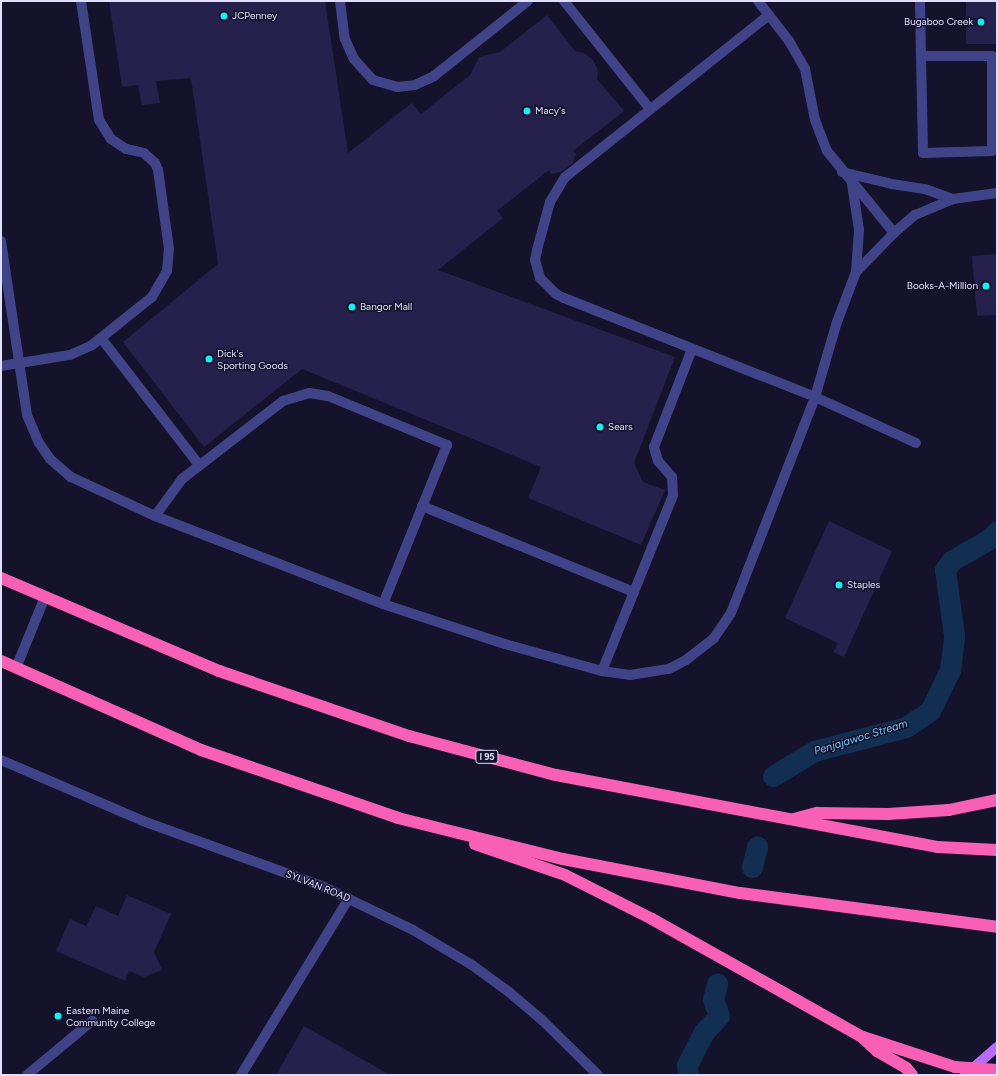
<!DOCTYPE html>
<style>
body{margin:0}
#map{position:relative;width:998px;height:1076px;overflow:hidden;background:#15132b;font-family:Figtree,sans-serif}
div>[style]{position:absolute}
.river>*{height:21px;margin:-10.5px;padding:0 10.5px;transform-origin:10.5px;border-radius:10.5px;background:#122e50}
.building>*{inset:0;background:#25204c;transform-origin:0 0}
.minor>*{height:10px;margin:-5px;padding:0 5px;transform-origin:5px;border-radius:5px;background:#404388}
.major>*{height:10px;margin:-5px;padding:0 5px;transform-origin:5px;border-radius:5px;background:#b96bf8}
.highway>*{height:12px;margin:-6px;padding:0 6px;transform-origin:6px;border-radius:6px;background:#f760b4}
.dots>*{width:11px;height:11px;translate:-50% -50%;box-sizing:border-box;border:2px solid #15132b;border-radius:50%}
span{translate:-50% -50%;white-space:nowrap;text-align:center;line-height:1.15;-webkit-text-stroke:3px #15132b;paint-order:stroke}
.shield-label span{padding:1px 3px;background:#15132b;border:1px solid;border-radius:3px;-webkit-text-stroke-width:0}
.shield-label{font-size:9px;color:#e0dffd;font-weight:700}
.poi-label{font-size:10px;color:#e0dffd}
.left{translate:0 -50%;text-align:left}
.right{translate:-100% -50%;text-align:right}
.street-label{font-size:10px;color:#e0dffd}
.water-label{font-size:11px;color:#72c4f8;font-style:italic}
.frame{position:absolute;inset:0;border:2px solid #e0dffd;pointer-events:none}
</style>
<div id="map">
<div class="river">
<i style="left:773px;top:776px;width:48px;rotate:-31.4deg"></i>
<i style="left:814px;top:751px;width:95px;rotate:-14.6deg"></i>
<i style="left:906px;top:727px;width:29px;rotate:-34deg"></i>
<i style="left:930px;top:711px;width:46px;rotate:-64deg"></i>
<i style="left:950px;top:670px;width:35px;rotate:-83deg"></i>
<i style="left:954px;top:635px;width:66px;rotate:-97.9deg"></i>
<i style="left:945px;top:570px;width:11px;rotate:-56deg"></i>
<i style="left:951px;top:561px;width:46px;rotate:-29.9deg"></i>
<i style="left:991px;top:538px;width:9px;rotate:-49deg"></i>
<i style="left:752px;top:867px;width:21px;rotate:-76deg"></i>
<i style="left:688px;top:1075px;width:10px;rotate:-96deg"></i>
<i style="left:687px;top:1065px;width:36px;rotate:-63deg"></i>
<i style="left:703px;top:1033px;width:23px;rotate:-47deg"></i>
<i style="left:719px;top:1016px;width:18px;rotate:-109deg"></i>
<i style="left:713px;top:999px;width:16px;rotate:-75deg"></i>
</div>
<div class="building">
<i style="clip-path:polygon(109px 1px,325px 1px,348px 153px,412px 103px,421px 114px,470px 75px,479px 57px,500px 52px,547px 15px,575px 51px,584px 53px,593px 60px,598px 70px,597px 79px,624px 111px,573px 151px,576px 154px,573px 163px,561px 172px,551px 174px,549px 170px,497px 211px,503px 218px,438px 270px,675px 357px,634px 463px,643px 482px,665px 490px,641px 545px,528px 498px,541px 467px,302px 369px,204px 447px,123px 342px,218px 264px,191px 78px,156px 81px,160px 103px,142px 105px,138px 85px,122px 87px)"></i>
<i style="left:966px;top:1px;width:31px;height:43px"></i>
<i style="clip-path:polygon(997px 254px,997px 315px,977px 316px,972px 256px)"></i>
<i style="clip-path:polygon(829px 521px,892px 551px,844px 657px,833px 652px,838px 643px,785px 618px)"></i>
<i style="clip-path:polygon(127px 895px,171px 914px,154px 952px,162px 970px,144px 977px,129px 971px,125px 981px,56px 951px,70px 919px,86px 926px,96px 906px,118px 916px)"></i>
<i style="clip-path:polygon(304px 1026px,390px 1075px,276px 1075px)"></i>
</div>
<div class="minor">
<i style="left:340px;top:1px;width:38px;rotate:83deg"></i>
<i style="left:345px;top:39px;width:22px;rotate:66deg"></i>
<i style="left:354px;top:59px;width:28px;rotate:48deg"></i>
<i style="left:373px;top:80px;width:25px;rotate:16deg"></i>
<i style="left:397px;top:87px;width:18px;rotate:-6deg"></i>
<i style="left:415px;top:85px;width:21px;rotate:-25deg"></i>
<i style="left:434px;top:76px;width:120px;rotate:-38.6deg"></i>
<i style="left:564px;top:1px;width:138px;rotate:51.5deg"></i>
<i style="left:758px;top:1px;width:51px;rotate:52.2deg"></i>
<i style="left:789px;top:41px;width:32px;rotate:60deg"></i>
<i style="left:805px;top:69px;width:52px;rotate:78.9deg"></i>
<i style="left:815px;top:120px;width:33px;rotate:69deg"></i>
<i style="left:827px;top:151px;width:106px;rotate:50.7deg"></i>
<i style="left:920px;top:1px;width:55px;rotate:89deg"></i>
<i style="left:921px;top:56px;width:97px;rotate:88.8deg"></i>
<i style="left:923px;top:153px;width:69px;rotate:-1.7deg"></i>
<i style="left:992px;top:151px;width:95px;rotate:-90deg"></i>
<i style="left:992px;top:56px;width:71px;rotate:180deg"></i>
<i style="left:769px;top:15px;width:260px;rotate:141.5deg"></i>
<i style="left:565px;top:177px;width:29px;rotate:121deg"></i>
<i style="left:550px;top:202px;width:50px;rotate:105.2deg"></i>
<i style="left:537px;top:250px;width:10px;rotate:101deg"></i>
<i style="left:535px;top:260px;width:19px;rotate:74deg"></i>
<i style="left:540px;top:278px;width:23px;rotate:45deg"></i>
<i style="left:556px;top:294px;width:9px;rotate:27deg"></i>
<i style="left:564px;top:298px;width:270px;rotate:21.5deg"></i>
<i style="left:815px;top:397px;width:111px;rotate:24.5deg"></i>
<i style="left:842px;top:172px;width:51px;rotate:13.5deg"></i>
<i style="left:892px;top:184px;width:33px;rotate:9deg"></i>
<i style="left:925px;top:189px;width:30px;rotate:20deg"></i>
<i style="left:852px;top:184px;width:47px;rotate:81.3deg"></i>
<i style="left:859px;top:230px;width:42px;rotate:94.1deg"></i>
<i style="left:1px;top:241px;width:176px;rotate:81.5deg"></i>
<i style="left:27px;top:415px;width:30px;rotate:67deg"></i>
<i style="left:39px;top:443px;width:19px;rotate:55deg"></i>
<i style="left:50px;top:459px;width:28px;rotate:41deg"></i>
<i style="left:71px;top:477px;width:93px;rotate:24.9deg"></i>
<i style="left:155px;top:516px;width:244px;rotate:21.1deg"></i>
<i style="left:383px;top:604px;width:128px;rotate:18.2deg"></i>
<i style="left:505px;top:644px;width:101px;rotate:15.6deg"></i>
<i style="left:602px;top:671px;width:28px;rotate:8deg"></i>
<i style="left:630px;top:675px;width:39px;rotate:-9deg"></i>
<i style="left:669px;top:669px;width:19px;rotate:-28deg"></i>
<i style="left:686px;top:660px;width:36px;rotate:-38deg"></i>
<i style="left:714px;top:638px;width:30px;rotate:-56deg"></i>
<i style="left:731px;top:613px;width:232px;rotate:-68.7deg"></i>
<i style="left:815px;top:397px;width:78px;rotate:-73.7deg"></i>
<i style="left:837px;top:322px;width:53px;rotate:-69.2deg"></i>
<i style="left:856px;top:272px;width:54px;rotate:-45.7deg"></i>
<i style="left:894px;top:233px;width:28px;rotate:-41deg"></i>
<i style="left:915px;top:215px;width:41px;rotate:-22.8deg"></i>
<i style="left:953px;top:199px;width:44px;rotate:-7.8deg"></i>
<i style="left:101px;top:338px;width:160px;rotate:52.3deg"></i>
<i style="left:1px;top:366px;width:70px;rotate:-9.1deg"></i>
<i style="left:70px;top:355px;width:24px;rotate:-24deg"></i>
<i style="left:92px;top:345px;width:77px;rotate:-38.7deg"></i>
<i style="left:152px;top:297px;width:30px;rotate:-60deg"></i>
<i style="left:167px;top:271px;width:22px;rotate:-85deg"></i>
<i style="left:169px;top:249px;width:80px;rotate:-97.9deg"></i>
<i style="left:158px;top:170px;width:8px;rotate:-113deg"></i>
<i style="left:155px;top:163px;width:15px;rotate:-138deg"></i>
<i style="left:144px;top:153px;width:18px;rotate:-167deg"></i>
<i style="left:126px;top:149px;width:18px;rotate:-146deg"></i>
<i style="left:111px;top:139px;width:22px;rotate:-122deg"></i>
<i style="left:99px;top:120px;width:120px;rotate:-98.6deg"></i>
<i style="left:422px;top:506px;width:229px;rotate:22.1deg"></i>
<i style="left:155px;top:516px;width:46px;rotate:-53.9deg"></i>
<i style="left:182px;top:479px;width:128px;rotate:-37.7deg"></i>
<i style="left:283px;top:401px;width:27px;rotate:-17deg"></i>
<i style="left:309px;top:393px;width:19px;rotate:9deg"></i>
<i style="left:328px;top:396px;width:129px;rotate:22.4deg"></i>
<i style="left:447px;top:445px;width:171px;rotate:111.9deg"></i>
<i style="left:16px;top:668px;width:77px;rotate:-67.8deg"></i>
<i style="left:602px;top:671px;width:190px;rotate:-68deg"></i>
<i style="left:673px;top:495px;width:18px;rotate:-93deg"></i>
<i style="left:672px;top:477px;width:21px;rotate:-131deg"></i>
<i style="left:658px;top:461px;width:15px;rotate:-106deg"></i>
<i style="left:654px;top:447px;width:105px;rotate:-68.8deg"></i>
<i style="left:1px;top:760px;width:155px;rotate:23.2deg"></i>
<i style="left:143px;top:821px;width:193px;rotate:20deg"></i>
<i style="left:324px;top:887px;width:99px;rotate:25.8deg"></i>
<i style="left:413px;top:930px;width:69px;rotate:30.7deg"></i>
<i style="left:472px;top:965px;width:46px;rotate:36.1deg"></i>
<i style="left:509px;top:992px;width:43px;rotate:40.3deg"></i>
<i style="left:542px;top:1020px;width:78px;rotate:44.5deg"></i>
<i style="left:27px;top:1075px;width:85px;rotate:-39.7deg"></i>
<i style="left:241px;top:1075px;width:207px;rotate:-58.6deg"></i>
</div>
<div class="major">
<i style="left:965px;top:1075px;width:43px;rotate:-41.2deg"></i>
</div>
<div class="highway">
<i style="left:1px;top:578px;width:237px;rotate:23.1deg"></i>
<i style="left:219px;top:671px;width:201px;rotate:18.9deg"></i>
<i style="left:409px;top:736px;width:152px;rotate:14.9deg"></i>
<i style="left:556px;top:775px;width:389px;rotate:10.7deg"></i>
<i style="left:938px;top:847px;width:59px;rotate:2.9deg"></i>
<i style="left:1px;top:661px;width:219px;rotate:24deg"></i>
<i style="left:201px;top:750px;width:208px;rotate:19deg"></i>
<i style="left:398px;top:818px;width:170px;rotate:14deg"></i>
<i style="left:563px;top:859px;width:180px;rotate:10.9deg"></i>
<i style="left:740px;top:893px;width:259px;rotate:7.5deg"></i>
<i style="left:794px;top:819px;width:24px;rotate:-15deg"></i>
<i style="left:817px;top:813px;width:71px;rotate:0.8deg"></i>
<i style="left:888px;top:814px;width:61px;rotate:-3.8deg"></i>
<i style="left:949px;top:810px;width:49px;rotate:-11.8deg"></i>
<i style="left:475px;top:844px;width:95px;rotate:19deg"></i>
<i style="left:565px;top:875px;width:97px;rotate:26.8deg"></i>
<i style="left:652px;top:919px;width:241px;rotate:29.3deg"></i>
<i style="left:862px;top:1037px;width:21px;rotate:43deg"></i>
<i style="left:877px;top:1051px;width:34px;rotate:30deg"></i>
<i style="left:906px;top:1068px;width:9px;rotate:49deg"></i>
<i style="left:863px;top:1037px;width:97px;rotate:18.1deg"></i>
<i style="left:955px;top:1067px;width:42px;rotate:4.1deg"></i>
</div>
<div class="dots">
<i style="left:224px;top:16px;background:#15eff4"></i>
<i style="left:981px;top:22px;background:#15eff4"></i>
<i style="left:527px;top:111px;background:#15eff4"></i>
<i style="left:986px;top:286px;background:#15eff4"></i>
<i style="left:352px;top:307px;background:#15eff4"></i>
<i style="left:209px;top:359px;background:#15eff4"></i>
<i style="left:600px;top:427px;background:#15eff4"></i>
<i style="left:839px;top:585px;background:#15eff4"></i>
<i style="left:58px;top:1016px;background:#15eff4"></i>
</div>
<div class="shield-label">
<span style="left:487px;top:757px">I 95</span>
</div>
<div class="poi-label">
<span class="left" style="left:232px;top:16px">JCPenney</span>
<span class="right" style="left:973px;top:22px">Bugaboo Creek</span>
<span class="left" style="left:535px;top:111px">Macy's</span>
<span class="right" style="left:978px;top:286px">Books-A-Million</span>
<span class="left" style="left:360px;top:307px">Bangor Mall</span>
<span class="left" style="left:217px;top:359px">Dick's<br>Sporting Goods</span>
<span class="left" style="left:608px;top:427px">Sears</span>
<span class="left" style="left:847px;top:585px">Staples</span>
<span class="left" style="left:66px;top:1016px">Eastern Maine<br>Community College</span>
</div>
<div class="street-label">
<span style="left:318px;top:886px;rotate:22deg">SYLVAN ROAD</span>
</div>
<div class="water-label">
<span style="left:861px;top:738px;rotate:-17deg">Penjajawoc Stream</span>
</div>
<div class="frame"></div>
</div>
